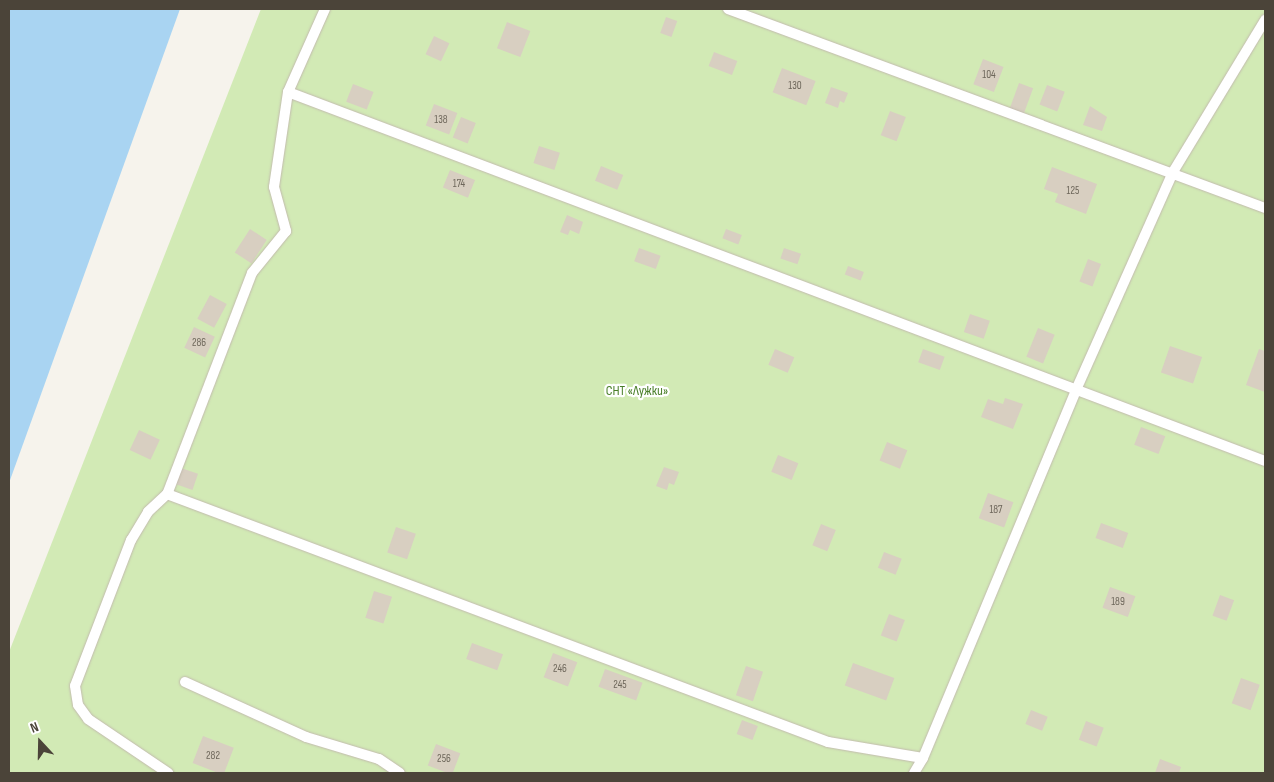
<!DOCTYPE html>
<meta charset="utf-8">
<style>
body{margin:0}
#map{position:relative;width:1274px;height:782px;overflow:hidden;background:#f6f3ec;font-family:"Sofia Sans Condensed",sans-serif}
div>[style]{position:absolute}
.green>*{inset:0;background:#d2eab5}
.water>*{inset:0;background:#a9d4f2}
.building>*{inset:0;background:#d8cfc1;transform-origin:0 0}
.roads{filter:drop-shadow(0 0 1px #c2bbae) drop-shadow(0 0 1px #c2bbae)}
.lane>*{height:10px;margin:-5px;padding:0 5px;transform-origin:5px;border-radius:5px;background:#fff}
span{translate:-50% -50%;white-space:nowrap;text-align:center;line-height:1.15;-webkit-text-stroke:4.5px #fff;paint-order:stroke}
.number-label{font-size:11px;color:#6e675b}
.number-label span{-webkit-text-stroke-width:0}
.park-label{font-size:14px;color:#4a7f2a}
.frame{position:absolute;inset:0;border:10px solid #4b4439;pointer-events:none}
.north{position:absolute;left:15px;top:717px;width:50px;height:50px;-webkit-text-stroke:4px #fff;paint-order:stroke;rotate:339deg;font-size:14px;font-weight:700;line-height:20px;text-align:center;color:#4b4439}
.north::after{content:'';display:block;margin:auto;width:18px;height:22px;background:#4b4439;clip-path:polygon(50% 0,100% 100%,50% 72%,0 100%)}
</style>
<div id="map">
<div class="green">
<i style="clip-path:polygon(261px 9px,1265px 9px,1265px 773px,9px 773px,9px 652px)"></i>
</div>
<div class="water">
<i style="clip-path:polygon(9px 9px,180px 9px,9px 483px)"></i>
</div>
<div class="building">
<i style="left:666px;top:17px;width:12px;height:17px;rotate:20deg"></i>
<i style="left:507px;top:22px;width:25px;height:28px;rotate:21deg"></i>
<i style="left:434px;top:36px;width:17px;height:20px;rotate:25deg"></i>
<i style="left:714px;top:52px;width:25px;height:15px;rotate:21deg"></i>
<i style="left:983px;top:59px;width:22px;height:27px;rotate:21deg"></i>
<i style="left:782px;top:68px;width:36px;height:26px;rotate:21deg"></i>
<i style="left:1019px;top:83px;width:15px;height:27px;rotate:20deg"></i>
<i style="left:353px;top:84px;width:22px;height:19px;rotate:21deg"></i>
<i style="left:1047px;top:85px;width:19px;height:21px;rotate:21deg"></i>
<i style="clip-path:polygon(831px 87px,848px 93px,844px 103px,840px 101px,838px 108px,825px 103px)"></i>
<i style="left:434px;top:104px;width:25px;height:23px;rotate:21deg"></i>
<i style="clip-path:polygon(1090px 106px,1107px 117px,1102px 131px,1083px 125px)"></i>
<i style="left:890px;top:111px;width:17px;height:26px;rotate:21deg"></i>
<i style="left:461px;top:117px;width:16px;height:22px;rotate:22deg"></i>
<i style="left:539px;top:146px;width:22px;height:18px;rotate:18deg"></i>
<i style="left:601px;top:166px;width:24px;height:16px;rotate:22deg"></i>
<i style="clip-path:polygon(1052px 167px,1097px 184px,1086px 214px,1055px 202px,1058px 194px,1044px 189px)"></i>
<i style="left:450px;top:170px;width:27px;height:19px;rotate:22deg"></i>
<i style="clip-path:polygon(567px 215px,583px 222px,579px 234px,570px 230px,568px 235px,560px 232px)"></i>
<i style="left:250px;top:229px;width:20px;height:28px;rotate:33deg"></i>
<i style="left:726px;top:229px;width:17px;height:10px;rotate:21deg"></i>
<i style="left:639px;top:248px;width:23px;height:14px;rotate:20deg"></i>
<i style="left:784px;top:248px;width:18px;height:11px;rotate:19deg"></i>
<i style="left:1088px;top:259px;width:14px;height:24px;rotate:21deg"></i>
<i style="left:848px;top:266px;width:17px;height:9px;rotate:21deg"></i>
<i style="left:210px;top:295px;width:19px;height:27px;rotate:28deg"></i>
<i style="left:970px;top:314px;width:21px;height:19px;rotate:19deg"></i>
<i style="left:194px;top:327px;width:23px;height:23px;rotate:25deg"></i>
<i style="left:1038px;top:328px;width:18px;height:31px;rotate:22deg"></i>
<i style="left:1170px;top:346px;width:34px;height:28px;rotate:19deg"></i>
<i style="left:775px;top:349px;width:21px;height:17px;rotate:23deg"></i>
<i style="left:923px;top:349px;width:23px;height:14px;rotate:20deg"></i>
<i style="clip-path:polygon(1259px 349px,1265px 351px,1265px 392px,1246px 385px)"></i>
<i style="clip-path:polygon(1005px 398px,1023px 404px,1013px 429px,981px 417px,988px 399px,1003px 404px)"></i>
<i style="left:1141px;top:427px;width:26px;height:19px;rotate:21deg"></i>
<i style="left:139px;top:430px;width:23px;height:22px;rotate:25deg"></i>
<i style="left:887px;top:442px;width:22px;height:20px;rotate:22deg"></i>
<i style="left:778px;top:455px;width:22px;height:18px;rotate:22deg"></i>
<i style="clip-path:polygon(664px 467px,679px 472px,674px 485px,669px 483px,667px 490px,656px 486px)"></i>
<i style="left:181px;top:468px;width:18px;height:17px;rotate:19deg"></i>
<i style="left:988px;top:493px;width:27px;height:27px;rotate:20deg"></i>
<i style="left:1101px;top:523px;width:29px;height:16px;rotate:20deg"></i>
<i style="left:821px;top:524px;width:16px;height:23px;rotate:22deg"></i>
<i style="left:396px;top:527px;width:21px;height:27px;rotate:19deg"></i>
<i style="left:884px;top:552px;width:19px;height:17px;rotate:21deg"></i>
<i style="left:1110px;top:587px;width:27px;height:22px;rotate:20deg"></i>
<i style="left:374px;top:591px;width:19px;height:28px;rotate:18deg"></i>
<i style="left:1220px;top:595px;width:15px;height:22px;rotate:20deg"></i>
<i style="left:889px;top:614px;width:17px;height:23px;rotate:21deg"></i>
<i style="left:472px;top:643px;width:33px;height:17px;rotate:20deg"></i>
<i style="left:553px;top:653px;width:26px;height:26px;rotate:21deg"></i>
<i style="left:853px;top:663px;width:44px;height:24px;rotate:20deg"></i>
<i style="left:746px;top:666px;width:18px;height:31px;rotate:19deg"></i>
<i style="left:605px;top:669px;width:40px;height:19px;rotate:20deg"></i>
<i style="left:1241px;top:678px;width:20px;height:27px;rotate:20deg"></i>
<i style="left:1031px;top:710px;width:18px;height:15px;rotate:22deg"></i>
<i style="left:742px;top:720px;width:17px;height:15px;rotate:21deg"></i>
<i style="left:1086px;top:721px;width:19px;height:20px;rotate:21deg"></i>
<i style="left:203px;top:736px;width:33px;height:29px;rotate:21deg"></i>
<i style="left:436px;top:744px;width:26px;height:23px;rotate:21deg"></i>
<i style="clip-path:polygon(1160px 759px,1181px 767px,1179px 773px,1155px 773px)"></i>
</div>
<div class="roads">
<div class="lane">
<i style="left:325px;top:9px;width:91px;rotate:114deg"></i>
<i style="left:288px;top:92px;width:96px;rotate:98.4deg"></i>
<i style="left:274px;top:187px;width:46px;rotate:74.7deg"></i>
<i style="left:286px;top:231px;width:54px;rotate:129deg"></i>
<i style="left:252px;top:273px;width:237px;rotate:111deg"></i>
<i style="left:167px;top:494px;width:706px;rotate:20.57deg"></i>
<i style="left:828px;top:742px;width:96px;rotate:9.6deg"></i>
<i style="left:728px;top:9px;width:573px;rotate:20.33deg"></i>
<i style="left:288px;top:92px;width:1044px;rotate:20.69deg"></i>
<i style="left:167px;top:494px;width:26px;rotate:137deg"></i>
<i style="left:148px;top:512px;width:33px;rotate:121deg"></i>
<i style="left:131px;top:540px;width:156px;rotate:111deg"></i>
<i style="left:75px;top:686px;width:19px;rotate:81deg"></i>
<i style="left:78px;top:705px;width:17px;rotate:54deg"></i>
<i style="left:88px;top:719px;width:97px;rotate:34deg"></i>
<i style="left:185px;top:682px;width:133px;rotate:24.4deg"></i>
<i style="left:306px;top:737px;width:76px;rotate:16.8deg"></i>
<i style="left:379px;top:759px;width:25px;rotate:34deg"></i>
<i style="left:914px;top:773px;width:17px;rotate:-59deg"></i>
<i style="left:923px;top:758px;width:399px;rotate:-67.4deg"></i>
<i style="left:1076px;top:390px;width:239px;rotate:-66deg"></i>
<i style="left:1173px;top:172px;width:178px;rotate:-58.8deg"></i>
</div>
</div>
<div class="number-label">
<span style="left:989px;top:75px">104</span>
<span style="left:795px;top:86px">130</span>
<span style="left:441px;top:120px">138</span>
<span style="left:459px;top:184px">174</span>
<span style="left:1073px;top:191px">125</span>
<span style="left:199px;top:343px">286</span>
<span style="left:996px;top:510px">187</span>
<span style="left:1118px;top:602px">189</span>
<span style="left:560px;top:669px">246</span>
<span style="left:620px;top:685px">245</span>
<span style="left:213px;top:756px">282</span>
<span style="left:444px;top:759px">256</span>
</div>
<div class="park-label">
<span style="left:637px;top:391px">СНТ «Лужки»</span>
</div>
<div class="frame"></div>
<div class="north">N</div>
</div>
